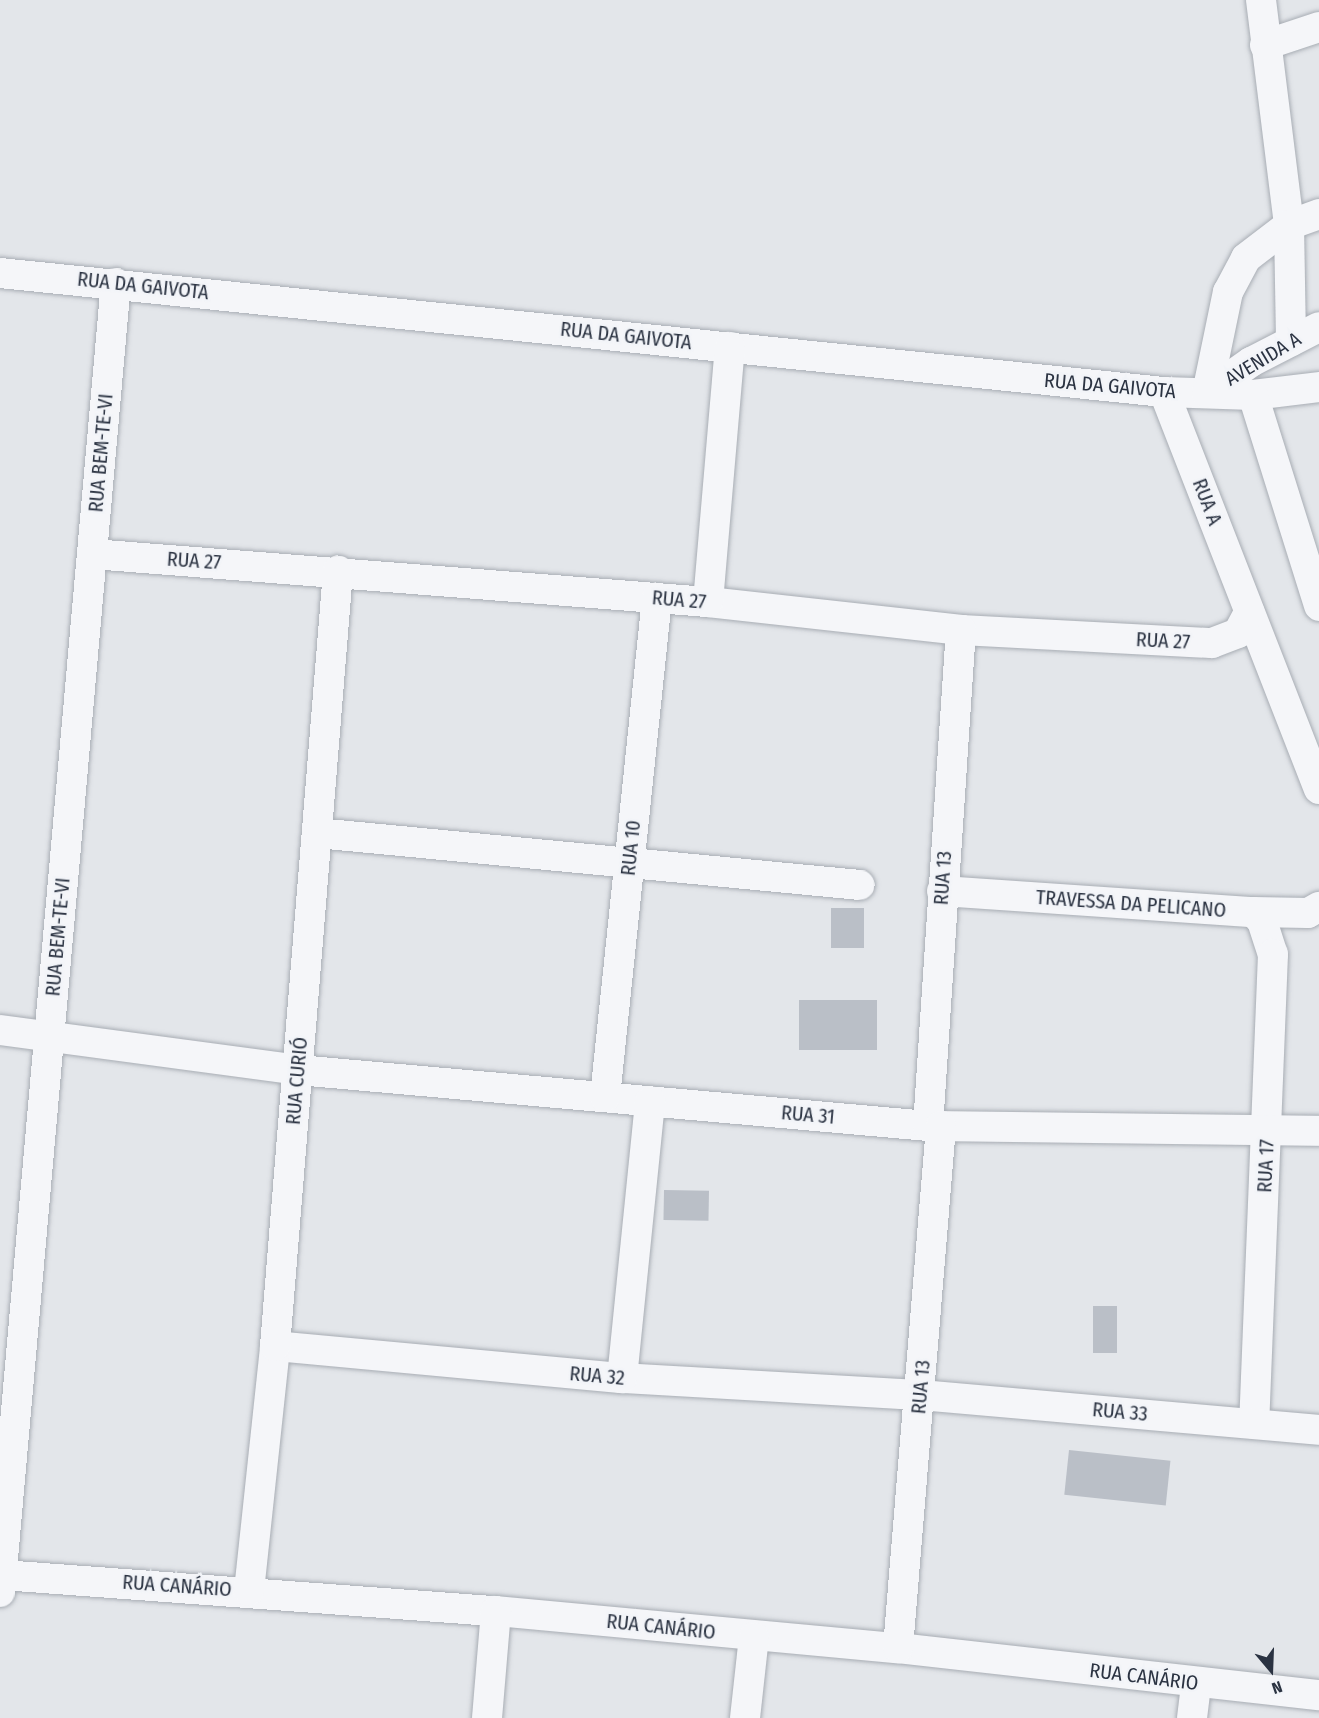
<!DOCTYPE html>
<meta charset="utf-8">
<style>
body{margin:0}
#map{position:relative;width:1319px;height:1718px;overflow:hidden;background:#e3e6ea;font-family:"Fira Sans Condensed",sans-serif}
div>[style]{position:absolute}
.building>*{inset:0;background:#babfc7;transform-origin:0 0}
.roads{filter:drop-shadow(0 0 2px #a8adb4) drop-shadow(0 0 2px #a8adb4)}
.minor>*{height:30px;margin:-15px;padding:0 15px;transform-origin:15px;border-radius:15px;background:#f5f6f9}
span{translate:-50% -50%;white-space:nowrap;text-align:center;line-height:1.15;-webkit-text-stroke:5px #f2f4f8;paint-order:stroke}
.street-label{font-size:20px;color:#2b3342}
.north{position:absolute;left:1241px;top:1640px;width:60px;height:60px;-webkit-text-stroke:4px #f2f4f8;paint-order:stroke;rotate:161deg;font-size:16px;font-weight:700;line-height:24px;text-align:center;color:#2b3342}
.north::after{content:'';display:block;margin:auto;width:21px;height:27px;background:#2b3342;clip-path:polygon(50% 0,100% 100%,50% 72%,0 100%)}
</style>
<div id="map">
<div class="building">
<i style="left:831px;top:908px;width:33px;height:40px"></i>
<i style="left:799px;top:1000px;width:78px;height:50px"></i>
<i style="left:664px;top:1190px;width:45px;height:30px;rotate:1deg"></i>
<i style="left:1093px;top:1306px;width:24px;height:47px"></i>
<i style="left:1069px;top:1450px;width:102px;height:45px;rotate:6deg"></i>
</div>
<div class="roads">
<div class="minor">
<i style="left:1261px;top:0;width:227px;rotate:82.9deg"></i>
<i style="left:1289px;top:225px;width:116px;rotate:89deg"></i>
<i style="left:1265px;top:45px;width:57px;rotate:-18.4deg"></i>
<i style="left:0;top:273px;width:1170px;rotate:5.84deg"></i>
<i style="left:1164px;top:392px;width:89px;rotate:1.9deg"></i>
<i style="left:1253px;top:395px;width:66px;rotate:-6.9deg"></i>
<i style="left:1164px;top:392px;width:426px;rotate:68.7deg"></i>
<i style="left:1207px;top:393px;width:103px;rotate:-78.3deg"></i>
<i style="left:1228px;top:292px;width:38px;rotate:-62deg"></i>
<i style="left:1246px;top:258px;width:54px;rotate:-37.5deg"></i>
<i style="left:1289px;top:225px;width:32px;rotate:-20deg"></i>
<i style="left:1207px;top:393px;width:54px;rotate:-35.2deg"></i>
<i style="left:1251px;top:362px;width:76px;rotate:-27.2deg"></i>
<i style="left:1253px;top:395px;width:221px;rotate:72.6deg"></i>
<i style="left:92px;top:554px;width:618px;rotate:4.46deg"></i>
<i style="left:708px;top:602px;width:255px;rotate:6.3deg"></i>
<i style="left:961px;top:630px;width:251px;rotate:3deg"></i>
<i style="left:1212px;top:643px;width:28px;rotate:-21deg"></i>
<i style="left:1238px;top:633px;width:24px;rotate:-62deg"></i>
<i style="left:708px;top:602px;width:256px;rotate:-85.1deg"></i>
<i style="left:317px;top:833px;width:545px;rotate:5.47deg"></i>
<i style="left:942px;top:891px;width:312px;rotate:3.9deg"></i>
<i style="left:1253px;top:912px;width:55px;rotate:1deg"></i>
<i style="left:1308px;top:913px;width:13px;rotate:-29deg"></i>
<i style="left:1253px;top:912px;width:13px;rotate:45deg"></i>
<i style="left:1262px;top:921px;width:35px;rotate:72deg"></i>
<i style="left:1273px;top:954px;width:470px;rotate:92.3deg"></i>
<i style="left:0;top:1030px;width:301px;rotate:7.6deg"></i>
<i style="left:298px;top:1070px;width:632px;rotate:5.08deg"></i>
<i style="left:928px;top:1126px;width:391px;rotate:0.7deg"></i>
<i style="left:605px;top:1097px;width:502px;rotate:-84.05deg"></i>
<i style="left:928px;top:1126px;width:497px;rotate:-86.2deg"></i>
<i style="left:275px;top:1346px;width:348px;rotate:5.3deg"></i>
<i style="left:622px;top:1378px;width:299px;rotate:3.3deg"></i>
<i style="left:921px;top:1395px;width:400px;rotate:5deg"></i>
<i style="left:622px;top:1378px;width:278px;rotate:-84.2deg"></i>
<i style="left:2px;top:1575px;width:495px;rotate:4.2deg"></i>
<i style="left:496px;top:1611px;width:404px;rotate:5.3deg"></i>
<i style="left:898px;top:1648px;width:424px;rotate:6.4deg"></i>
<i style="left:249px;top:1591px;width:246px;rotate:-83.9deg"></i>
<i style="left:275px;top:1346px;width:778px;rotate:-85.35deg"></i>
<i style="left:0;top:1592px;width:1314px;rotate:-84.94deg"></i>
<i style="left:898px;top:1648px;width:524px;rotate:-85.29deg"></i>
<i style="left:487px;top:1718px;width:107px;rotate:-85.2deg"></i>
<i style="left:745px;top:1718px;width:81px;rotate:-83.7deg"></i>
<i style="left:1192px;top:1718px;width:35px;rotate:-83deg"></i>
</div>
</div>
<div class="street-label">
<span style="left:143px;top:286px;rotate:6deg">RUA DA GAIVOTA</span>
<span style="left:626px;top:336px;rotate:6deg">RUA DA GAIVOTA</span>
<span style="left:1263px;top:359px;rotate:-31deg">AVENIDA A</span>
<span style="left:1110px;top:386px;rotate:5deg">RUA DA GAIVOTA</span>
<span style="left:101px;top:453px;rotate:-85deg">RUA BEM-TE-VI</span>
<span style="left:1207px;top:502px;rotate:69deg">RUA A</span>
<span style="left:194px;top:561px;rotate:4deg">RUA 27</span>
<span style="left:679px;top:600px;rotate:5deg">RUA 27</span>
<span style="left:1163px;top:641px;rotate:3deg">RUA 27</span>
<span style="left:631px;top:848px;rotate:-84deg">RUA 10</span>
<span style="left:943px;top:878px;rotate:-86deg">RUA 13</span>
<span style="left:1131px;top:904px;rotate:4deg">TRAVESSA DA PELICANO</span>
<span style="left:58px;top:937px;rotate:-85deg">RUA BEM-TE-VI</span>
<span style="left:297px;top:1081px;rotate:-85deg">RUA CURIÓ</span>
<span style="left:808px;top:1115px;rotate:5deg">RUA 31</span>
<span style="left:1266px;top:1166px;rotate:-87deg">RUA 17</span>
<span style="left:597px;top:1376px;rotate:5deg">RUA 32</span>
<span style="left:921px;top:1387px;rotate:-85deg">RUA 13</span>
<span style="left:1120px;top:1412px;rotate:5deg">RUA 33</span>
<span style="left:177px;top:1586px;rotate:4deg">RUA CANÁRIO</span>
<span style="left:661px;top:1627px;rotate:6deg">RUA CANÁRIO</span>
<span style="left:1144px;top:1677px;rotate:7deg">RUA CANÁRIO</span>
</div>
<div class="north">N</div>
</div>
